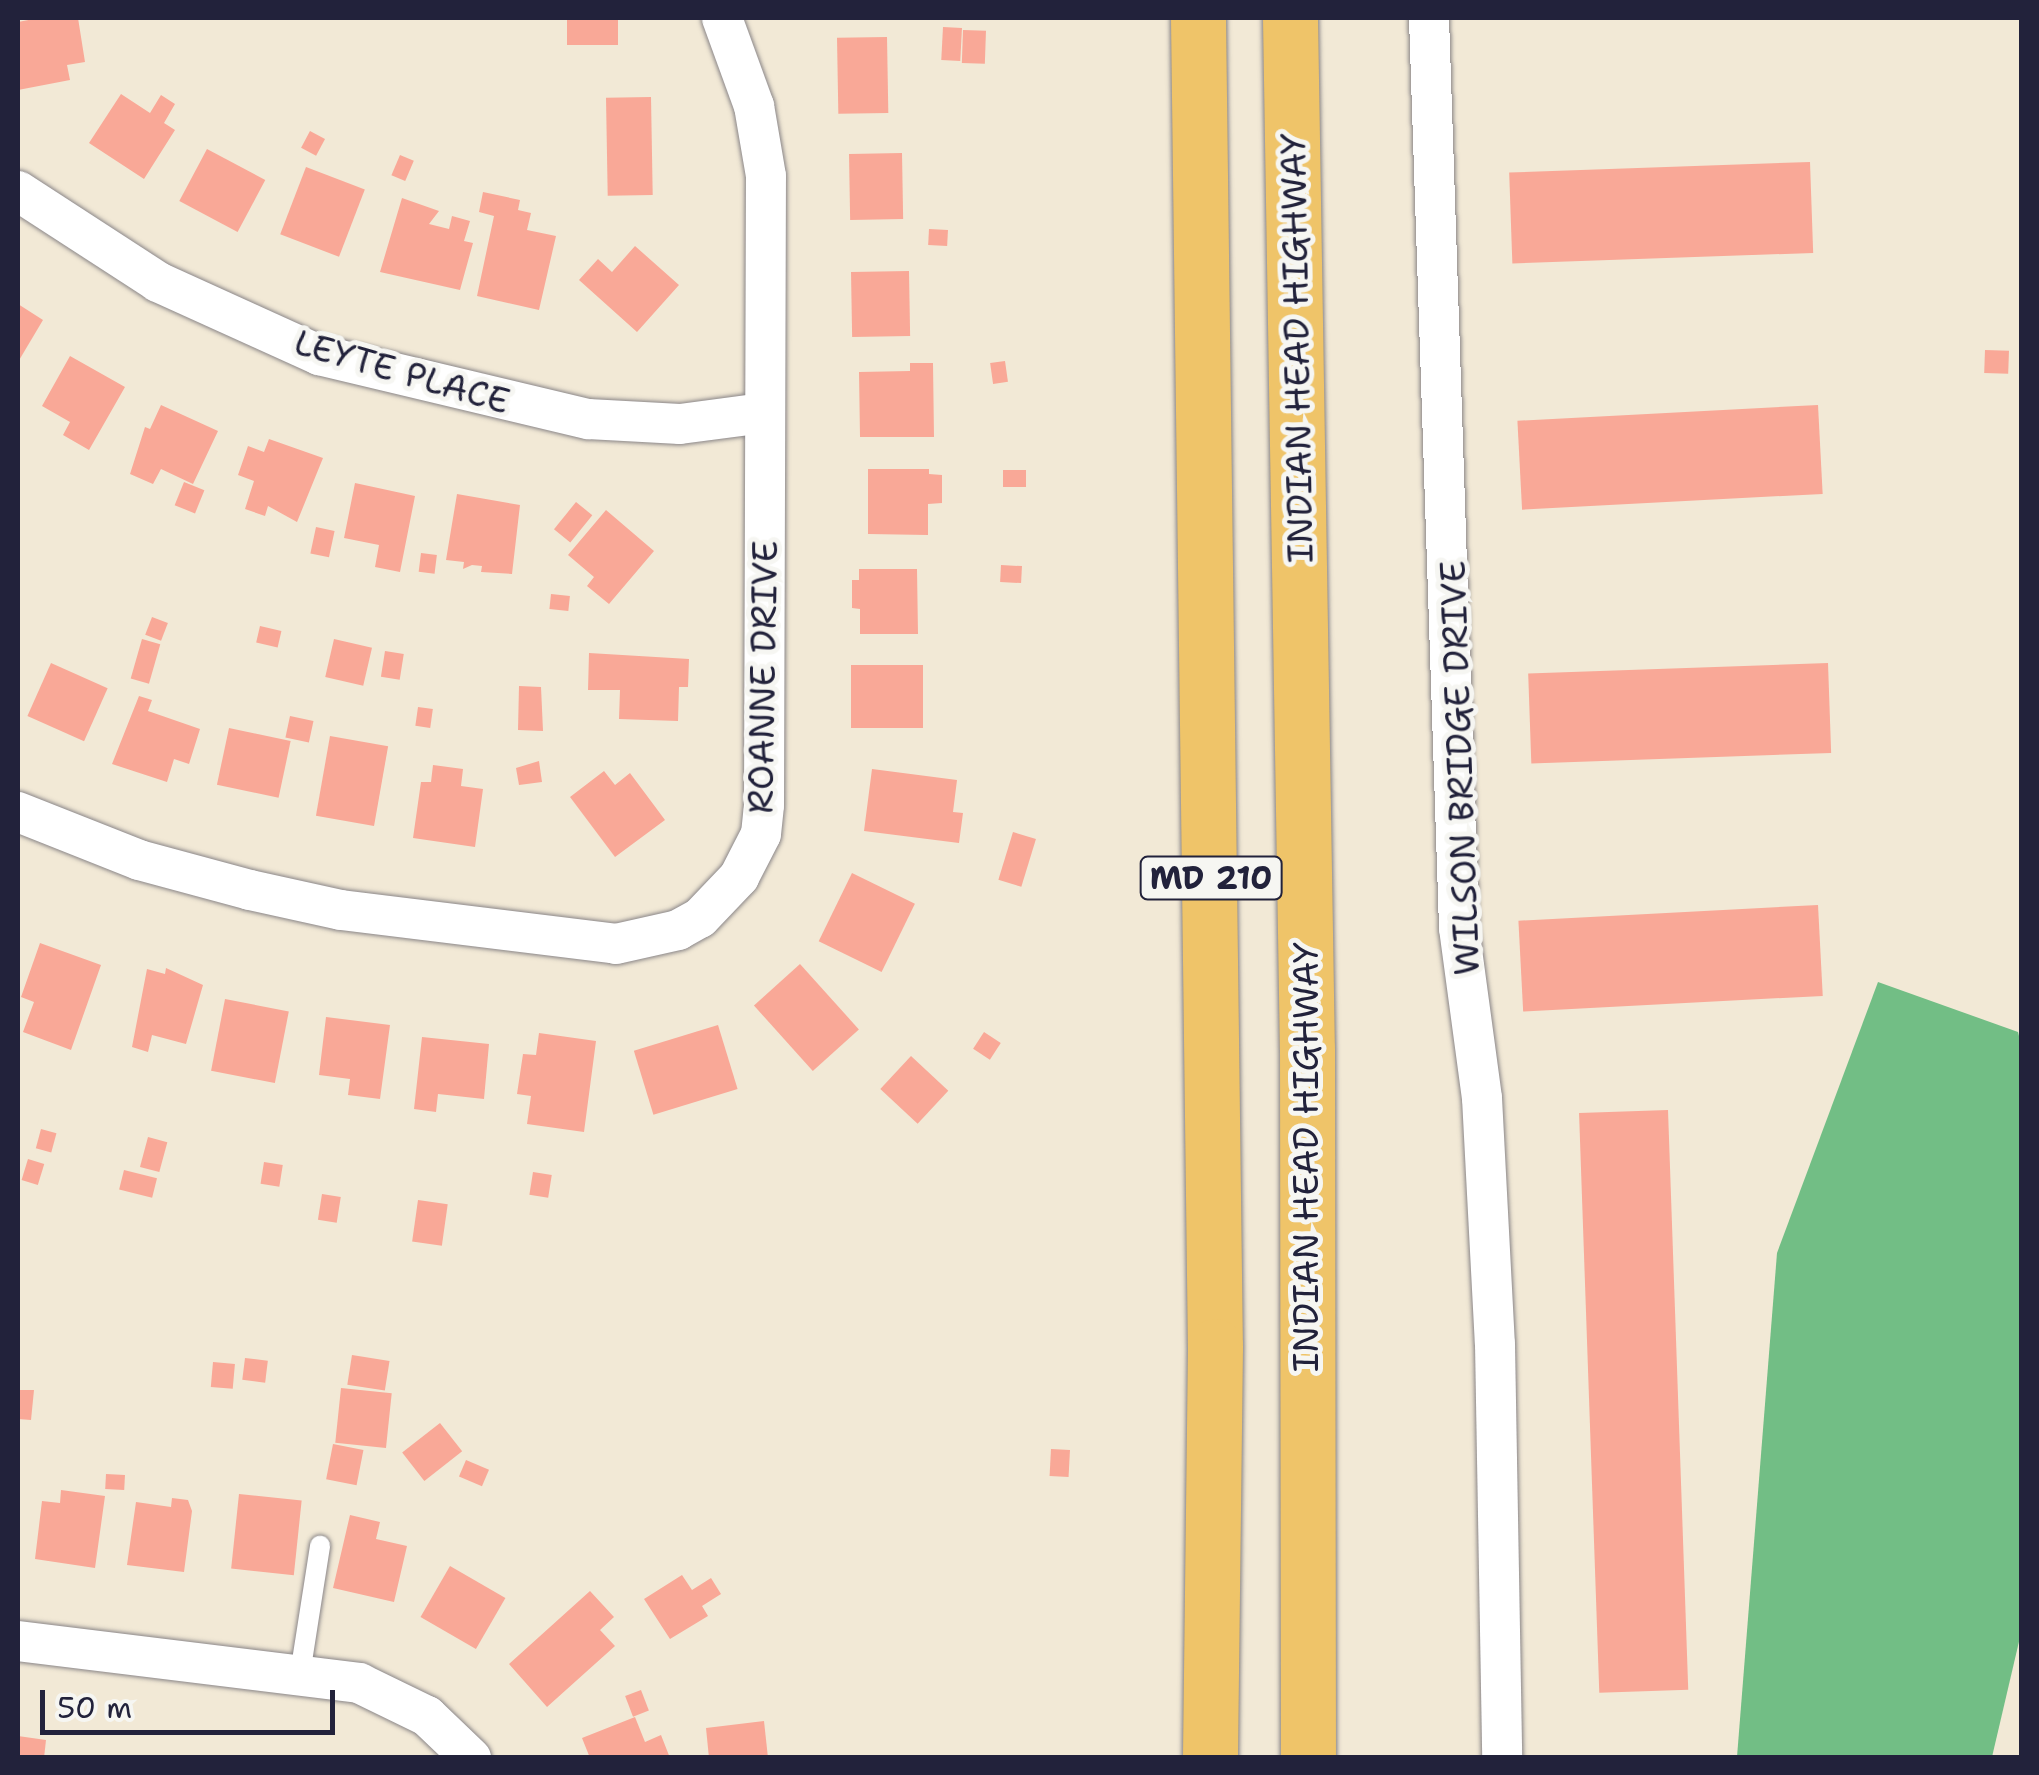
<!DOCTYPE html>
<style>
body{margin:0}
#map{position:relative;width:2039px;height:1775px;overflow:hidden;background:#f2e9d6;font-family:"Shantell Sans",sans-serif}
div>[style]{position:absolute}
.forest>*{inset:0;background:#72be85}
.building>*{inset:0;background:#f9a897;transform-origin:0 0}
.roads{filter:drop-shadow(0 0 2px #8a8688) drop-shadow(0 0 2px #8a8688)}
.lane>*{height:20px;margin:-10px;padding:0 10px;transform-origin:10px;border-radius:10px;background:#fff}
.street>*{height:40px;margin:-20px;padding:0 20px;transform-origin:20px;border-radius:20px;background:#fff}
.highway>*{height:55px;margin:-27.5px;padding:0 27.5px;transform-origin:27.5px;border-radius:27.5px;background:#efc469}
span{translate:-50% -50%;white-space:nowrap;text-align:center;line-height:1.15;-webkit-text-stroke:10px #f6f6f2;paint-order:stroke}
.shield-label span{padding:2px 8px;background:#f6f6f2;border:2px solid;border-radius:8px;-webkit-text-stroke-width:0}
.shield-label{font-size:32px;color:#22223b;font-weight:700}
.street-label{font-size:35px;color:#22223b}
.frame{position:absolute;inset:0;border:20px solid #22223b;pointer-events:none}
.scale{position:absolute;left:40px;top:1690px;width:295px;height:45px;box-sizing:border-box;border:5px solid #22223b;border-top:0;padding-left:12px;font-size:30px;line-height:35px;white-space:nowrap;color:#22223b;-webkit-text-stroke:8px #f6f6f2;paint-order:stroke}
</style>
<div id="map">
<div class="forest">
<i style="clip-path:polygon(1878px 982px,2018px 1032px,2021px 1044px,2021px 1633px,1992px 1757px,1737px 1757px,1777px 1253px)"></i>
</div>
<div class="building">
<i style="clip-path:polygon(39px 18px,78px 18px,85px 62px,67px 65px,70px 80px,18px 90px,18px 22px)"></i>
<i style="left:567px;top:18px;width:51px;height:27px"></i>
<i style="left:943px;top:27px;width:19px;height:33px;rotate:3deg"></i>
<i style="left:963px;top:30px;width:23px;height:33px;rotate:2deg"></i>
<i style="left:887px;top:37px;width:76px;height:50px;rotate:89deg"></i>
<i style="clip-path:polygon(121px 94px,150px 113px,161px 95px,175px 104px,164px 123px,175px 130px,144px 179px,89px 143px)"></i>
<i style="left:651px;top:97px;width:98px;height:45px;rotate:89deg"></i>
<i style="left:310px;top:131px;width:17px;height:19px;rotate:28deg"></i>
<i style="left:207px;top:149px;width:66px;height:59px;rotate:28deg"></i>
<i style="left:902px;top:153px;width:66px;height:53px;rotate:89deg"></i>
<i style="left:400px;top:155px;width:15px;height:22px;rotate:23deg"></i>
<i style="left:1810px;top:162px;width:91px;height:301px;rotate:88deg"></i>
<i style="left:306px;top:167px;width:63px;height:72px;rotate:21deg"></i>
<i style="clip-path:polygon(483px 192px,520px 200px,518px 210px,531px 213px,527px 230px,556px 236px,539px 310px,477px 296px,494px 216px,479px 212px)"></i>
<i style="clip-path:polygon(402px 198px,439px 211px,429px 224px,449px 229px,452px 216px,470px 221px,464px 241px,473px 243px,460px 290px,380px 272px)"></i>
<i style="left:929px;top:229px;width:19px;height:16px;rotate:3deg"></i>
<i style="clip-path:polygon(635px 246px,679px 285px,637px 332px,579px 280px,598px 259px,612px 272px)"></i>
<i style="left:909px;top:271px;width:65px;height:58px;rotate:89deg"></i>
<i style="clip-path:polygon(18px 304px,43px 320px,18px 362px)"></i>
<i style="left:1985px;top:350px;width:24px;height:23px;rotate:2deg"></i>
<i style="clip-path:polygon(70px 356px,125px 387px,89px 450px,63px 435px,70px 422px,42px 406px)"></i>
<i style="left:1005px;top:361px;width:21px;height:15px;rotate:82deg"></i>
<i style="clip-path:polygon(910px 363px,933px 363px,934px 437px,860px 437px,859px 372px,910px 371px)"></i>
<i style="clip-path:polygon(161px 405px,218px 431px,193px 484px,161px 469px,153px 484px,130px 474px,145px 427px,150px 429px)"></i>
<i style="left:1818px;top:405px;width:89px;height:301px;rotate:87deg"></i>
<i style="clip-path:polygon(269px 439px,323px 458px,297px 522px,268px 506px,265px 516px,245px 509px,254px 481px,238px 475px,248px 446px,264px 452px)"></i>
<i style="clip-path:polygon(868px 469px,929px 469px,929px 474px,942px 475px,942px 503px,928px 504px,928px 535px,868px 534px)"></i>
<i style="left:1026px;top:470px;width:17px;height:23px;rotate:90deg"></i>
<i style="left:184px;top:482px;width:22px;height:25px;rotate:22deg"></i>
<i style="clip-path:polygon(355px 483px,415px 496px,400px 572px,375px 567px,379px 545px,344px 538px)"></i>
<i style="clip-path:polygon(457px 494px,520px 505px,512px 574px,481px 572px,482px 566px,472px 565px,463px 569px,464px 562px,446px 560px)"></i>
<i style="left:576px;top:502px;width:21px;height:35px;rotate:39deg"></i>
<i style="clip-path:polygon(606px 510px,654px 551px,609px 604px,587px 586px,594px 577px,568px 555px)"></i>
<i style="left:316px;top:527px;width:19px;height:27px;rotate:12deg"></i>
<i style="left:421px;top:553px;width:16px;height:19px;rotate:7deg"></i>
<i style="left:1001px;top:565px;width:21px;height:17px;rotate:3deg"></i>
<i style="clip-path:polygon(859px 569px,917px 569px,918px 634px,860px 634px,860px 609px,852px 608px,852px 580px,859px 580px)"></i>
<i style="left:551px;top:594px;width:19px;height:15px;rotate:6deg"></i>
<i style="left:152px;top:617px;width:17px;height:19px;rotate:21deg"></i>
<i style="left:260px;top:626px;width:22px;height:17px;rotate:13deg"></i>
<i style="left:142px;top:639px;width:19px;height:41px;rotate:16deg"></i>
<i style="left:334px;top:639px;width:39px;height:39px;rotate:13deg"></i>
<i style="left:385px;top:651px;width:19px;height:26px;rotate:9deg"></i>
<i style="clip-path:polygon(589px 653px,689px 659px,688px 687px,679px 687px,678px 721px,619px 719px,620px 690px,588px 690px)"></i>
<i style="left:51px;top:663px;width:62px;height:58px;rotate:24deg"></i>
<i style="left:1828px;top:663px;width:90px;height:300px;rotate:88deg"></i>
<i style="left:851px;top:665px;width:72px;height:63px"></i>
<i style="clip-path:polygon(519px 686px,541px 687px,543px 731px,518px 730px)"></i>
<i style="clip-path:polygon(139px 696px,152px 700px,148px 711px,200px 729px,189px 764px,174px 759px,167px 782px,112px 764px)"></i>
<i style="left:418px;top:707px;width:15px;height:19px;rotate:8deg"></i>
<i style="left:290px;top:716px;width:24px;height:22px;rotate:12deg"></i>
<i style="left:229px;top:728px;width:63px;height:58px;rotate:12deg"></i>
<i style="left:330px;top:736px;width:59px;height:81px;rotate:10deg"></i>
<i style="clip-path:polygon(539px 761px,542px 782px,519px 785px,516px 768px)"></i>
<i style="clip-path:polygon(433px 765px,463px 769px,461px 786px,483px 789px,475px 847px,413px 838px,421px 782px,431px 782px)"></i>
<i style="clip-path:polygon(872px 769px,957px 780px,953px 812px,963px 813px,959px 843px,864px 831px)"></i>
<i style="clip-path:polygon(604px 771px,615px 785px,630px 773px,665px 820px,615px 857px,570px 797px)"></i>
<i style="left:1013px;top:832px;width:24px;height:50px;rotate:17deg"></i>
<i style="left:852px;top:873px;width:70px;height:76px;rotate:26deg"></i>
<i style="left:1818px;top:905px;width:91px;height:300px;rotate:87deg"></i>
<i style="clip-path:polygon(40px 943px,101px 965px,71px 1050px,23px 1032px,34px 1002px,21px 997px)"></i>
<i style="left:800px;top:964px;width:88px;height:62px;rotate:48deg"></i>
<i style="clip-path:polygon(166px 968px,203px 985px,186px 1044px,152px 1035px,148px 1052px,132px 1047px,147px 969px,165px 974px)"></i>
<i style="left:225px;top:999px;width:65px;height:73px;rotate:11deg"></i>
<i style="clip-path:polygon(326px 1017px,390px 1025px,380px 1099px,348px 1095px,350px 1079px,319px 1075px)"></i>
<i style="left:718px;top:1025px;width:67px;height:88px;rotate:73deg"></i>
<i style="left:984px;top:1032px;width:20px;height:20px;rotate:33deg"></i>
<i style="clip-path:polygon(539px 1033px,596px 1041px,584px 1132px,527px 1124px,531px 1096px,517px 1094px,523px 1054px,536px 1055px)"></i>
<i style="clip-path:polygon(422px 1037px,489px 1044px,484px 1099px,438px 1094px,436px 1112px,414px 1109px)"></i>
<i style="left:911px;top:1056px;width:51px;height:45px;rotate:43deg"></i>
<i style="left:1668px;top:1110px;width:580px;height:89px;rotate:88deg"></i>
<i style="left:41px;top:1129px;width:16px;height:20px;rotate:15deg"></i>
<i style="left:148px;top:1137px;width:20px;height:31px;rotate:15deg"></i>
<i style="left:28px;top:1159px;width:17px;height:22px;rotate:17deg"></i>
<i style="left:264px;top:1162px;width:19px;height:22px;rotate:9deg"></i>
<i style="left:124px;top:1170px;width:34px;height:20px;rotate:14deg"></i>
<i style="left:533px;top:1172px;width:19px;height:23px;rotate:9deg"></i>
<i style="left:322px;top:1194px;width:19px;height:26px;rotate:9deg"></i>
<i style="left:418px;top:1200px;width:30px;height:42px;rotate:8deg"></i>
<i style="left:352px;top:1355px;width:38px;height:30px;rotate:9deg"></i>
<i style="left:245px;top:1358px;width:23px;height:22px;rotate:7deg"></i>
<i style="left:213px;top:1362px;width:22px;height:25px;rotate:5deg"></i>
<i style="left:341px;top:1388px;width:51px;height:55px;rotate:6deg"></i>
<i style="clip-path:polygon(18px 1390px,34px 1390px,31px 1420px,18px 1419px)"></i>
<i style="left:440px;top:1423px;width:36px;height:48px;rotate:52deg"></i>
<i style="left:333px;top:1444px;width:31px;height:36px;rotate:11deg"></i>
<i style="left:1051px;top:1449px;width:19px;height:27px;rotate:3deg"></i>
<i style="left:466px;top:1460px;width:25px;height:18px;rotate:23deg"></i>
<i style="left:106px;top:1474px;width:19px;height:15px;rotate:3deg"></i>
<i style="clip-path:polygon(61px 1490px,105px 1496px,95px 1568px,35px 1559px,42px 1501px,60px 1503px)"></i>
<i style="left:239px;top:1494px;width:63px;height:75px;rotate:6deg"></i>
<i style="clip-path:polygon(172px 1498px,188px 1500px,192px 1511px,184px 1572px,127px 1565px,136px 1502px,171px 1507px)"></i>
<i style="clip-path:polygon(350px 1515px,380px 1522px,376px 1539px,407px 1546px,394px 1602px,333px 1588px)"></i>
<i style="left:450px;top:1566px;width:64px;height:59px;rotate:30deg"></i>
<i style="clip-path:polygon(682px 1575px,692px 1590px,711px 1578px,721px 1594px,702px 1606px,708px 1616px,670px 1639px,644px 1599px)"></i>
<i style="clip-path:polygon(590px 1591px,614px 1617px,600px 1630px,615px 1646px,547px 1707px,509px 1664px)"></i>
<i style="left:641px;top:1690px;width:22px;height:17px;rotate:69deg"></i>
<i style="clip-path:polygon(635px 1717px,645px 1742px,661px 1735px,670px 1758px,590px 1758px,582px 1738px)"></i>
<i style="clip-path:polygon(764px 1721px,768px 1758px,709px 1758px,706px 1728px)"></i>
<i style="clip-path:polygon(18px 1736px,46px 1740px,44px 1758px,18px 1758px)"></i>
</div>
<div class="roads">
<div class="lane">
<i style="left:300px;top:1674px;width:130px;rotate:-81.1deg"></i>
</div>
<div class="street">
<i style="left:1429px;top:18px;width:910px;rotate:88.11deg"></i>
<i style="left:1459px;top:928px;width:172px;rotate:82.3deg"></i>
<i style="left:1482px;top:1098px;width:246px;rotate:87deg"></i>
<i style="left:1495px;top:1344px;width:414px;rotate:89deg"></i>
<i style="left:18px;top:191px;width:167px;rotate:33deg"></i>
<i style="left:158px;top:282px;width:177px;rotate:24.4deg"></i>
<i style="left:319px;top:355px;width:277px;rotate:13.4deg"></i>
<i style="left:588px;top:419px;width:92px;rotate:3.1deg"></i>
<i style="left:680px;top:424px;width:85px;rotate:-7.5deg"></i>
<i style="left:18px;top:812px;width:130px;rotate:21.6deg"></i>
<i style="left:139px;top:860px;width:115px;rotate:15.1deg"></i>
<i style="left:250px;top:890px;width:93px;rotate:12.4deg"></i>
<i style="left:341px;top:910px;width:277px;rotate:7deg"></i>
<i style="left:616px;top:944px;width:64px;rotate:-12.7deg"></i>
<i style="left:678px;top:930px;width:25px;rotate:-29deg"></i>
<i style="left:700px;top:918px;width:57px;rotate:-46.4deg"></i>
<i style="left:739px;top:877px;width:48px;rotate:-62.9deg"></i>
<i style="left:761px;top:834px;width:29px;rotate:-84deg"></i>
<i style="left:764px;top:805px;width:629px;rotate:-89.82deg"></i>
<i style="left:766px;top:176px;width:71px;rotate:-99.7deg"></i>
<i style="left:754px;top:106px;width:94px;rotate:-110deg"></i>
<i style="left:18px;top:1641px;width:344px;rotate:7deg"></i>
<i style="left:359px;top:1683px;width:76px;rotate:25.9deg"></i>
<i style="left:427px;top:1716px;width:61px;rotate:43.7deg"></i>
</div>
<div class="highway">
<i style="left:1198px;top:18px;width:1328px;rotate:89.27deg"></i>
<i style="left:1215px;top:1346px;width:412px;rotate:90.7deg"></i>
<i style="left:1290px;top:18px;width:1031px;rotate:89.06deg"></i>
<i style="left:1307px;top:1049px;width:709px;rotate:89.92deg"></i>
</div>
</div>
<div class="shield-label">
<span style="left:1211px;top:878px">MD 210</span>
</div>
<div class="street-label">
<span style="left:1297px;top:348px;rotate:-91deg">INDIAN HEAD HIGHWAY</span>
<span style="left:402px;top:372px;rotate:16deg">LEYTE PLACE</span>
<span style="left:763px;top:677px;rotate:-89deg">ROANNE DRIVE</span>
<span style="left:1460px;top:768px;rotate:-92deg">WILSON BRIDGE DRIVE</span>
<span style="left:1306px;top:1157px;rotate:-90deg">INDIAN HEAD HIGHWAY</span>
</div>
<div class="frame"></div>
<div class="scale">50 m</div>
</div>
